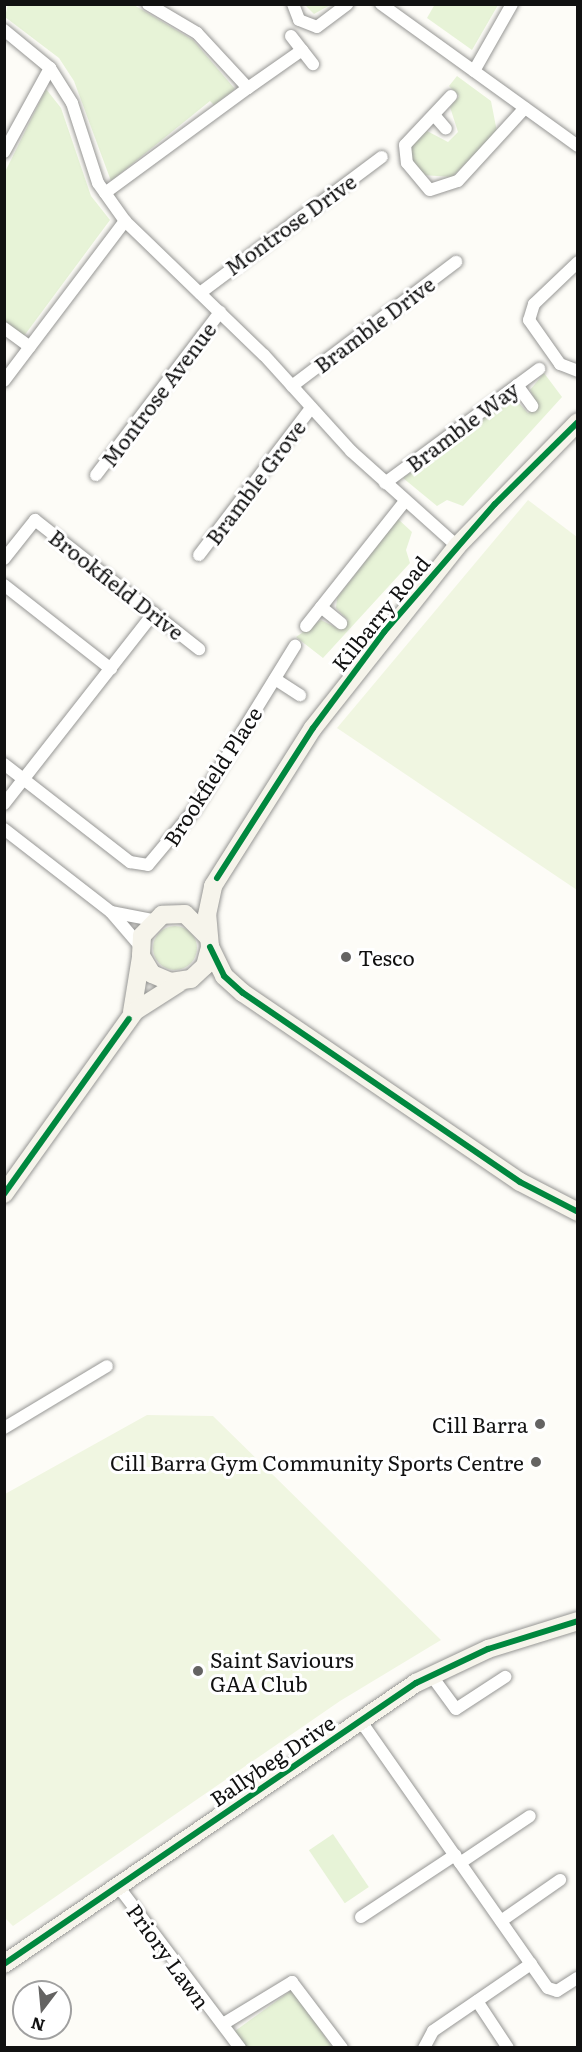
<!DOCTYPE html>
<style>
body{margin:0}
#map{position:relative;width:582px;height:2052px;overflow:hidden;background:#fdfcf7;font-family:Literata,serif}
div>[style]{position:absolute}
.green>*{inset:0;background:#e7f3d7;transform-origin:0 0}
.round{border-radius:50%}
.pitch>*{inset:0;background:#f0f6e1}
.roads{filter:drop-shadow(0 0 2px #979795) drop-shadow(0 0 2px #979795)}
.street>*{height:12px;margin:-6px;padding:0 6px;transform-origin:6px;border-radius:6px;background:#fffffe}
.secondary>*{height:18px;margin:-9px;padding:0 9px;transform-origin:9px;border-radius:9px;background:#f6f4eb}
.cycleway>*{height:6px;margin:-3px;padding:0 3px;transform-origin:3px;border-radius:3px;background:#00873e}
.dots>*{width:16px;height:16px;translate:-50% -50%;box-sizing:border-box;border:3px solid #fff;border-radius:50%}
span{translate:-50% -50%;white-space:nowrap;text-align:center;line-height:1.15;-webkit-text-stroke:6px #fff;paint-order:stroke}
.street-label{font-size:21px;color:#111}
.poi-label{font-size:21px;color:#111}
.left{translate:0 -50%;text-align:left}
.right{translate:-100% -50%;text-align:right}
.frame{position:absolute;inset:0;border:6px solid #111;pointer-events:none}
.north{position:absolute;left:12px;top:1980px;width:60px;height:60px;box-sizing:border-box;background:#fff;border:2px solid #a0a0a0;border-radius:50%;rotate:196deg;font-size:16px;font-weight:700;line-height:24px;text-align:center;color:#111}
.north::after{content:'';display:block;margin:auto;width:21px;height:27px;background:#646362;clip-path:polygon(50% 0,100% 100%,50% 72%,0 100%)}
</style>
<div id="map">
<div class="green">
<i style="clip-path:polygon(8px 4px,134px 5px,193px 40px,235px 89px,214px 105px,210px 101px,111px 181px,74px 81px,59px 58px,5px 17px)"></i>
<i style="clip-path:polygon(435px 4px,497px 4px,498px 5px,472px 50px,427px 18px)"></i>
<i style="clip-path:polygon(305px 5px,305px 4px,330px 5px,314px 14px)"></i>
<i style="clip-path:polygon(457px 76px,491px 101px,497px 132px,452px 177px,422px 175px,410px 156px,411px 146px,427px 131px,448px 142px,458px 132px,450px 107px,459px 96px,449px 86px)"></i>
<i style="clip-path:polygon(46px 89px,61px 108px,91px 196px,110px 220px,24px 336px,5px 321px,4px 174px)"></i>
<i style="clip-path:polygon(544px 373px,562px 397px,463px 506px,447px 500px,437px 506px,403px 478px,505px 402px,517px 401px,528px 413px,538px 406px,530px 390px)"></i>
<i style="clip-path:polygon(398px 519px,412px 532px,406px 550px,410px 563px,323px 658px,296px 637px,321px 620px,341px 630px,348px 620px,336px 608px,337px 598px)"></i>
<i class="round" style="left:153px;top:926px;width:44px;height:44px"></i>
<i style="left:333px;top:1834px;width:64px;height:29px;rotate:56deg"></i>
<i style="clip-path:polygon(293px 1989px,332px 2047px,247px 2047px,235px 2031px)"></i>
</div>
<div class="pitch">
<i style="clip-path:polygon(528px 500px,577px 537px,577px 890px,337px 728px)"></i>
<i style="clip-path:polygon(147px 1415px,213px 1416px,441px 1640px,340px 1701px,13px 1926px,4px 1917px,5px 1494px)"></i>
</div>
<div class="roads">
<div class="street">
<i style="left:293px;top:4px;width:17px;rotate:69deg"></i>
<i style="left:299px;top:20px;width:19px;rotate:21deg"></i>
<i style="left:317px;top:27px;width:38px;rotate:-37deg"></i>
<i style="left:381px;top:4px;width:243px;rotate:35.8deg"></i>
<i style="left:4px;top:30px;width:60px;rotate:39.6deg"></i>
<i style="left:291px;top:36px;width:18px;rotate:52deg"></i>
<i style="left:474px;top:71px;width:77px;rotate:-60.4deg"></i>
<i style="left:248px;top:88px;width:66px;rotate:-35.1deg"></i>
<i style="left:302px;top:50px;width:18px;rotate:52deg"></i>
<i style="left:451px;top:96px;width:67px;rotate:133.2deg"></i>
<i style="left:405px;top:145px;width:18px;rotate:84deg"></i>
<i style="left:407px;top:163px;width:35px;rotate:50deg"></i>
<i style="left:430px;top:190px;width:29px;rotate:-18deg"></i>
<i style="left:458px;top:181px;width:99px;rotate:-47.5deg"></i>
<i style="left:434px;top:115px;width:18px;rotate:49deg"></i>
<i style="left:4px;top:152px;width:96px;rotate:-61.3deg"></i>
<i style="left:50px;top:68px;width:41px;rotate:57.8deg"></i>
<i style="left:72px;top:103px;width:84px;rotate:72deg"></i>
<i style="left:98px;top:183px;width:47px;rotate:54.6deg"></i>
<i style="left:125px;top:221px;width:193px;rotate:44deg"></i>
<i style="left:264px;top:355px;width:130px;rotate:47.8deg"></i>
<i style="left:351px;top:451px;width:142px;rotate:41.9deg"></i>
<i style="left:105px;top:193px;width:177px;rotate:-36.3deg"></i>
<i style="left:248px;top:88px;width:75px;rotate:-132.8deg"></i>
<i style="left:197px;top:33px;width:57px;rotate:-149.4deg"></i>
<i style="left:578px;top:262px;width:61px;rotate:136.3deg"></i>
<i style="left:534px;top:304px;width:17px;rotate:107deg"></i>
<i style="left:529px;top:320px;width:54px;rotate:54.8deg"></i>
<i style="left:560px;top:364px;width:19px;rotate:21deg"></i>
<i style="left:200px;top:293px;width:227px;rotate:-36.8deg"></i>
<i style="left:4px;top:328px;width:32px;rotate:36deg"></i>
<i style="left:4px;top:381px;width:201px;rotate:-52.9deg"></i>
<i style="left:517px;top:385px;width:26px;rotate:54deg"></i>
<i style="left:292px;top:386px;width:206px;rotate:-37.1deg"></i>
<i style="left:96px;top:475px;width:205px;rotate:-52.7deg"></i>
<i style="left:385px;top:483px;width:192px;rotate:-36.5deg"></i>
<i style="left:199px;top:555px;width:185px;rotate:-52.7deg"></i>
<i style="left:4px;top:559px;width:50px;rotate:-51.5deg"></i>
<i style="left:35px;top:520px;width:209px;rotate:38.2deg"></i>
<i style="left:4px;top:585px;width:136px;rotate:38.1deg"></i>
<i style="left:321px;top:607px;width:26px;rotate:39deg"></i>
<i style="left:306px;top:626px;width:159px;rotate:-51.6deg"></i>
<i style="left:275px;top:679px;width:30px;rotate:33deg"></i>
<i style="left:4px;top:764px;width:160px;rotate:37.9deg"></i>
<i style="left:130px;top:862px;width:18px;rotate:9deg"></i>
<i style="left:148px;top:865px;width:72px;rotate:-50.1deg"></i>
<i style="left:194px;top:810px;width:193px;rotate:-58.4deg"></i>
<i style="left:4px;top:804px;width:243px;rotate:-51.9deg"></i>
<i style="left:4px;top:829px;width:135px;rotate:37.8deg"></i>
<i style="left:111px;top:912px;width:45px;rotate:49.5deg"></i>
<i style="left:111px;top:912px;width:43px;rotate:10.8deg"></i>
<i style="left:4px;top:1428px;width:120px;rotate:-31deg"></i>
<i style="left:431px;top:1675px;width:42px;rotate:53.7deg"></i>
<i style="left:456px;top:1709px;width:59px;rotate:-33.1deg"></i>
<i style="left:360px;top:1720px;width:327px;rotate:55deg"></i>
<i style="left:548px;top:1988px;width:9px;rotate:18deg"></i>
<i style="left:557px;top:1991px;width:24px;rotate:-33deg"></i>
<i style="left:460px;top:1863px;width:84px;rotate:-33.9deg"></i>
<i style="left:118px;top:1886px;width:203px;rotate:53deg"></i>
<i style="left:361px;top:1917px;width:113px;rotate:-33.4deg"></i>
<i style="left:501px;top:1921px;width:72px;rotate:-34.8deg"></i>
<i style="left:477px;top:2001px;width:56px;rotate:56.6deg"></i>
<i style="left:223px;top:2024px;width:81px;rotate:-31.3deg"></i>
<i style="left:292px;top:1982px;width:83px;rotate:52.9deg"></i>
<i style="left:424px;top:2048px;width:19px;rotate:-62deg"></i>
<i style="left:433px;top:2031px;width:119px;rotate:-34.4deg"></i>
</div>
<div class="secondary">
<i style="left:209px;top:938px;width:34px;rotate:-135deg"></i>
<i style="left:185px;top:914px;width:23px;rotate:178deg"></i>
<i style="left:162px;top:915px;width:29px;rotate:134deg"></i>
<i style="left:142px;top:936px;width:20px;rotate:93deg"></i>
<i style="left:141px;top:956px;width:21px;rotate:59deg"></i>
<i style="left:152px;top:974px;width:21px;rotate:23deg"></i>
<i style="left:171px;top:982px;width:20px;rotate:-9deg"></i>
<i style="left:191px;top:979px;width:19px;rotate:-43deg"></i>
<i style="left:205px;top:966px;width:20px;rotate:-75deg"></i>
<i style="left:210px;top:947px;width:32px;rotate:-95deg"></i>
<i style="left:207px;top:915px;width:30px;rotate:-78deg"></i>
<i style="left:213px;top:886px;width:187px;rotate:-57.7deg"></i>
<i style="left:313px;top:728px;width:232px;rotate:-51.6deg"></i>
<i style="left:457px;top:546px;width:173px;rotate:-45.7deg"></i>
<i style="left:210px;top:947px;width:32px;rotate:64deg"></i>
<i style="left:224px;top:976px;width:25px;rotate:42deg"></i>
<i style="left:243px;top:993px;width:335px;rotate:34.3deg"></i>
<i style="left:520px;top:1182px;width:65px;rotate:27.3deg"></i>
<i style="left:132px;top:1012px;width:56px;rotate:-80.7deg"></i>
<i style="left:4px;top:1194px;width:225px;rotate:-54.4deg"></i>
<i style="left:135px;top:1011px;width:52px;rotate:-32.5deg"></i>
<i style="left:4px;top:1964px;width:499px;rotate:-34.3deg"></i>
<i style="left:416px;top:1683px;width:80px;rotate:-25.3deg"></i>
<i style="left:488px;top:1649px;width:94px;rotate:-17.3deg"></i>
</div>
</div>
<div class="cycleway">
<i style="left:217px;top:878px;width:178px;rotate:-57.4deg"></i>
<i style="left:313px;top:728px;width:119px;rotate:-53.5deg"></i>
<i style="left:384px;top:632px;width:169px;rotate:-49.1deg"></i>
<i style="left:495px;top:504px;width:117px;rotate:-44.7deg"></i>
<i style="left:210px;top:947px;width:32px;rotate:64deg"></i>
<i style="left:224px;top:976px;width:25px;rotate:42deg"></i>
<i style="left:243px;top:993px;width:335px;rotate:34.3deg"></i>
<i style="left:520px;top:1182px;width:65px;rotate:27.3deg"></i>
<i style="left:4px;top:1194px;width:215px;rotate:-54.5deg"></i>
<i style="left:4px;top:1964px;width:499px;rotate:-34.3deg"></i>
<i style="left:416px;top:1683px;width:80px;rotate:-25.3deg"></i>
<i style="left:488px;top:1649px;width:94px;rotate:-17.3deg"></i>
</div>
<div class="dots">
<i style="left:346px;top:957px;background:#646362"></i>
<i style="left:540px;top:1424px;background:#646362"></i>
<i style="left:536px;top:1462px;background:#646362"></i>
<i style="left:198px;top:1671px;background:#646362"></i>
</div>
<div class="street-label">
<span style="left:290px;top:224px;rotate:-36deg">Montrose Drive</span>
<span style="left:374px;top:324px;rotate:-37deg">Bramble Drive</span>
<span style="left:158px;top:394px;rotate:-53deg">Montrose Avenue</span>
<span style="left:462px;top:426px;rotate:-37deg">Bramble Way</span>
<span style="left:255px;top:482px;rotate:-53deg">Bramble Grove</span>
<span style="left:117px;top:584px;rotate:38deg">Brookfield Drive</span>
<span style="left:380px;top:613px;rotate:-51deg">Kilbarry Road</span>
<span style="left:212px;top:776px;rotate:-57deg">Brookfield Place</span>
<span style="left:272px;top:1760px;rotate:-34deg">Ballybeg Drive</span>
<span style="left:169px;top:1956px;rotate:54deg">Priory Lawn</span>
</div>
<div class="poi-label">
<span class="left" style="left:358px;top:957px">Tesco</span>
<span class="right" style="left:528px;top:1424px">Cill Barra</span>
<span class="right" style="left:524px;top:1462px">Cill Barra Gym Community Sports Centre</span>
<span class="left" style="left:210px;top:1671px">Saint Saviours<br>GAA Club</span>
</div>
<div class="frame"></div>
<div class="north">N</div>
</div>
